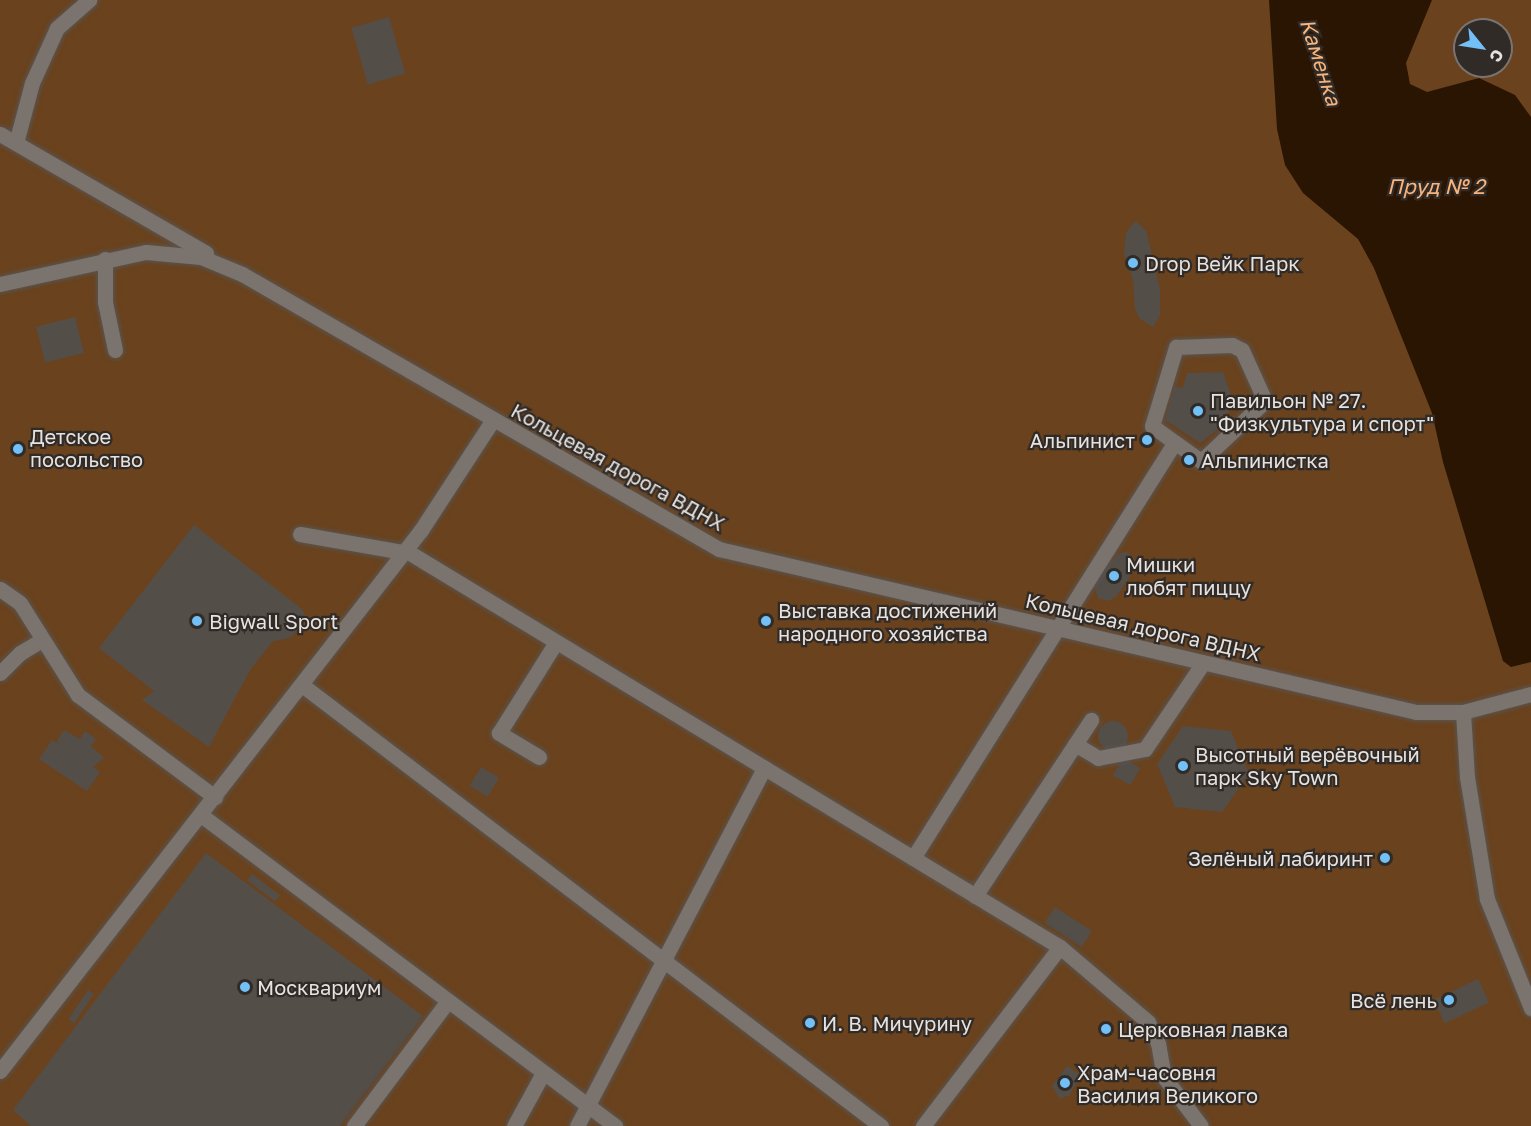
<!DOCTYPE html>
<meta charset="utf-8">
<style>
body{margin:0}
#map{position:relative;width:1531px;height:1126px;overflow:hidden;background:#3b3530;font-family:"Golos Text",sans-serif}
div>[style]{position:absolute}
.green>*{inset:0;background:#6a421d}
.water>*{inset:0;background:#2a1503}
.building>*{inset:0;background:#544e49;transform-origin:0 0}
.round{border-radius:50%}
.roads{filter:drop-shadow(0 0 2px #595450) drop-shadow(0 0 2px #595450)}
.minor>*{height:15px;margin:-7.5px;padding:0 7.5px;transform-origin:7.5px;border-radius:7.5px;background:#7b746e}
.dots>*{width:16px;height:16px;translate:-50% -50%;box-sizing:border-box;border:3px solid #312b27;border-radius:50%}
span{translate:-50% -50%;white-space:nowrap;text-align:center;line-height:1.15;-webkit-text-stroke:4.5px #312b27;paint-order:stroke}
.poi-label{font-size:20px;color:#e6e2df}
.left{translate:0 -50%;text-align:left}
.right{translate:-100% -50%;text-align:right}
.street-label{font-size:20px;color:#e6e2df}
.water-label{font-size:21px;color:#f8b47c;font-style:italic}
.north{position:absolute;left:1453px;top:18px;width:60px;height:60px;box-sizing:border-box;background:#312b27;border:2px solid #797471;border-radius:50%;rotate:120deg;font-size:16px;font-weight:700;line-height:24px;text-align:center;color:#e6e2df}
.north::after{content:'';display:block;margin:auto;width:21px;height:27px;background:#73c0f6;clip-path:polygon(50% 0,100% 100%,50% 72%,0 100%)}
</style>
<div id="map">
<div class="green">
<i style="clip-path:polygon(evenodd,0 0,1531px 0,1531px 1126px,0 1126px,0 0,1465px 30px,1501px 30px,1501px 66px,1465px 66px,1465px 30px)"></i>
</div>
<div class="water">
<i style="clip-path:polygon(1269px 0,1432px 0,1406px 63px,1410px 84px,1427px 92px,1479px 78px,1515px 95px,1531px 117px,1531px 662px,1511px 667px,1503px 661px,1443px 462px,1432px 413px,1374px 268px,1358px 239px,1303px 193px,1285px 165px,1277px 129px)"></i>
</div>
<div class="building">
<i style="left:389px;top:17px;width:59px;height:39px;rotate:74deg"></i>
<i style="clip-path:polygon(1135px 221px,1146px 230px,1160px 289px,1160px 315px,1153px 327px,1140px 319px,1135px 309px,1133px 280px,1124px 254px,1126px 233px)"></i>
<i style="left:75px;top:317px;width:37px;height:40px;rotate:76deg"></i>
<i style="clip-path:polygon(1223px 372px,1235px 406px,1221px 417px,1226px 423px,1200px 443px,1165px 420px,1175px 386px,1183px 388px,1187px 373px)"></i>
<i style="clip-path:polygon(194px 525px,302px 609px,306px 618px,292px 637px,272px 642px,250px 670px,209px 747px,142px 700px,154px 691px,99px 648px)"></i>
<i style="clip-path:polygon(1127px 552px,1135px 559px,1135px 569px,1116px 597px,1108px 601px,1098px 598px,1094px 586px,1101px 572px,1120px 553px)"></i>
<i class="round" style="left:1098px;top:721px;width:30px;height:30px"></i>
<i style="clip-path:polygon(1183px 726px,1231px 731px,1249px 774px,1222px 812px,1175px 807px,1157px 764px)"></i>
<i style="clip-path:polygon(64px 730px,80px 739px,85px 731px,96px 739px,91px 746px,104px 758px,93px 767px,100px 772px,87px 791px,39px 759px,52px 740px,59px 744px,57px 740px)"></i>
<i style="left:1123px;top:758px;width:20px;height:20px;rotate:30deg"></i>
<i style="left:481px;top:767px;width:21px;height:22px;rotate:31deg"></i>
<i style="clip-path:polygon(206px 853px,423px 1016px,340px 1126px,31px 1126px,13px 1110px)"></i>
<i style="left:252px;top:874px;width:35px;height:8px;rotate:37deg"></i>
<i style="left:1055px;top:907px;width:44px;height:19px;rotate:33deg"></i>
<i style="left:1478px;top:979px;width:26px;height:49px;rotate:65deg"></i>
<i style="left:88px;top:990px;width:7px;height:35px;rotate:34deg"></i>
<i style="left:1110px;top:1022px;width:10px;height:10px;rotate:73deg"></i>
<i style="clip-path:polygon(1067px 1066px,1079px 1074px,1078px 1080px,1069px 1096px,1059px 1098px,1052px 1086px)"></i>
</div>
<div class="roads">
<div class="minor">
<i style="left:0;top:134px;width:238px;rotate:30deg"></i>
<i style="left:16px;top:143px;width:62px;rotate:-75.1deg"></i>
<i style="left:32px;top:83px;width:60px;rotate:-65.6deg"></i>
<i style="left:57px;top:28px;width:43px;rotate:-41.2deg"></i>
<i style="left:105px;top:259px;width:43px;rotate:90deg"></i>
<i style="left:105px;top:302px;width:49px;rotate:78.2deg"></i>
<i style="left:0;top:284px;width:149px;rotate:-12.4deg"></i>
<i style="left:146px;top:252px;width:55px;rotate:5.2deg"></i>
<i style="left:201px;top:257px;width:44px;rotate:22.5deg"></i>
<i style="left:242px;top:274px;width:551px;rotate:29.96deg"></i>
<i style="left:719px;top:549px;width:716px;rotate:13.16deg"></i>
<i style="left:1416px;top:712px;width:47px"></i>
<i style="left:1463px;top:712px;width:70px;rotate:-14.8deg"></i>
<i style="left:1232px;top:345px;width:11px;rotate:27deg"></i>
<i style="left:1242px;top:350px;width:56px;rotate:65.7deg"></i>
<i style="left:1265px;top:401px;width:88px;rotate:136.8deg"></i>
<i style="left:1201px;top:461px;width:60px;rotate:-144.5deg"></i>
<i style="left:1152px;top:426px;width:83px;rotate:-73.1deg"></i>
<i style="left:1176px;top:347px;width:56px;rotate:-2deg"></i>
<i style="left:300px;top:534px;width:105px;rotate:9.9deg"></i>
<i style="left:405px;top:550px;width:766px;rotate:31.22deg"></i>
<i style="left:1060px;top:947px;width:116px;rotate:40.4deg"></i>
<i style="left:1148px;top:1022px;width:23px;rotate:65deg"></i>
<i style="left:1158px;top:1043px;width:35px;rotate:80deg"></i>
<i style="left:1164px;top:1077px;width:61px;rotate:52.9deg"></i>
<i style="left:0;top:589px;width:24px;rotate:35deg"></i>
<i style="left:20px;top:603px;width:109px;rotate:57.8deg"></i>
<i style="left:78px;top:695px;width:171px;rotate:36.7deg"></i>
<i style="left:0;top:673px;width:28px;rotate:-45deg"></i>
<i style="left:20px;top:653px;width:26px;rotate:-31deg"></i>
<i style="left:302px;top:685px;width:728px;rotate:37.3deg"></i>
<i style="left:1463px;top:712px;width:65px;rotate:86.5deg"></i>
<i style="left:1467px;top:777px;width:124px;rotate:80.7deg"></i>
<i style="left:1487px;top:899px;width:118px;rotate:68deg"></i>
<i style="left:1075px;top:744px;width:27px;rotate:31deg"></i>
<i style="left:1098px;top:758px;width:48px;rotate:-10.8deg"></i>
<i style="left:1145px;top:749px;width:104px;rotate:-56deg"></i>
<i style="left:539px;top:757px;width:47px;rotate:-149deg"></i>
<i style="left:499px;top:733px;width:107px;rotate:-57.9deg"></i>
<i style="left:201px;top:815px;width:518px;rotate:36.91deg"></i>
<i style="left:913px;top:858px;width:490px;rotate:-57.8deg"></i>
<i style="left:975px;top:896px;width:211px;rotate:-56.6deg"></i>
<i style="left:0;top:1071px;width:686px;rotate:-52.11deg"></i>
<i style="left:421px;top:530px;width:130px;rotate:-56.9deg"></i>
<i style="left:354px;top:1126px;width:155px;rotate:-53.1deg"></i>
<i style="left:514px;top:1126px;width:60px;rotate:-61.3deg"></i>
<i style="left:577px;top:1126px;width:404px;rotate:-62.4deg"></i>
<i style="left:923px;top:1126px;width:225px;rotate:-52.6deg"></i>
</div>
</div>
<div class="dots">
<i style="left:1133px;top:263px;background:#73c0f6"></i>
<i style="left:1198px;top:411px;background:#73c0f6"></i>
<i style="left:1147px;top:440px;background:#73c0f6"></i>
<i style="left:18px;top:449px;background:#73c0f6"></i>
<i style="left:1189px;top:460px;background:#73c0f6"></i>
<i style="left:1114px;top:576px;background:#73c0f6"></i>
<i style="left:197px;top:621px;background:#73c0f6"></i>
<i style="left:766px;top:621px;background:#73c0f6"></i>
<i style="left:1183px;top:766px;background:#73c0f6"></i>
<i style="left:1385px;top:858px;background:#73c0f6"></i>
<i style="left:245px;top:987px;background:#73c0f6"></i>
<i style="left:1449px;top:1000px;background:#73c0f6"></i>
<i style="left:810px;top:1023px;background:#73c0f6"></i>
<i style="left:1106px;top:1029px;background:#73c0f6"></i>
<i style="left:1065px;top:1083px;background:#73c0f6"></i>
</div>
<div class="poi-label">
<span class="left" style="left:1145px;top:263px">Drop Вейк Парк</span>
<span class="left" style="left:1210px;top:412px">Павильон № 27.<br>"Физкультура и спорт"</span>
<span class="left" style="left:30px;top:448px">Детское<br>посольство</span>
<span class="right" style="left:1135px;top:440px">Альпинист</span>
<span class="left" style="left:1201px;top:460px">Альпинистка</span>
<span class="left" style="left:1126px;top:576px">Мишки<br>любят пиццу</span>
<span class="left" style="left:778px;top:622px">Выставка достижений<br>народного хозяйства</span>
<span class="left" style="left:209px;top:621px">Bigwall Sport</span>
<span class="left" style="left:1195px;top:766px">Высотный верёвочный<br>парк Sky Town</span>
<span class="right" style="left:1373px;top:858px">Зелёный лабиринт</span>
<span class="left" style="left:257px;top:987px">Москвариум</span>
<span class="right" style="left:1437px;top:1000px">Всё лень</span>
<span class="left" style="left:822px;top:1023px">И. В. Мичурину</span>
<span class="left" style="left:1118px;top:1029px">Церковная лавка</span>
<span class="left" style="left:1077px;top:1084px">Храм-часовня<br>Василия Великого</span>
</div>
<div class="street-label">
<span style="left:618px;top:467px;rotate:29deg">Кольцевая дорога ВДНХ</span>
<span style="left:1143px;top:627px;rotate:13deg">Кольцевая дорога ВДНХ</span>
</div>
<div class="water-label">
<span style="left:1321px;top:62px;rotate:72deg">Каменка</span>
<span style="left:1436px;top:186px">Пруд № 2</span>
</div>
<div class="north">С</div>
</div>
